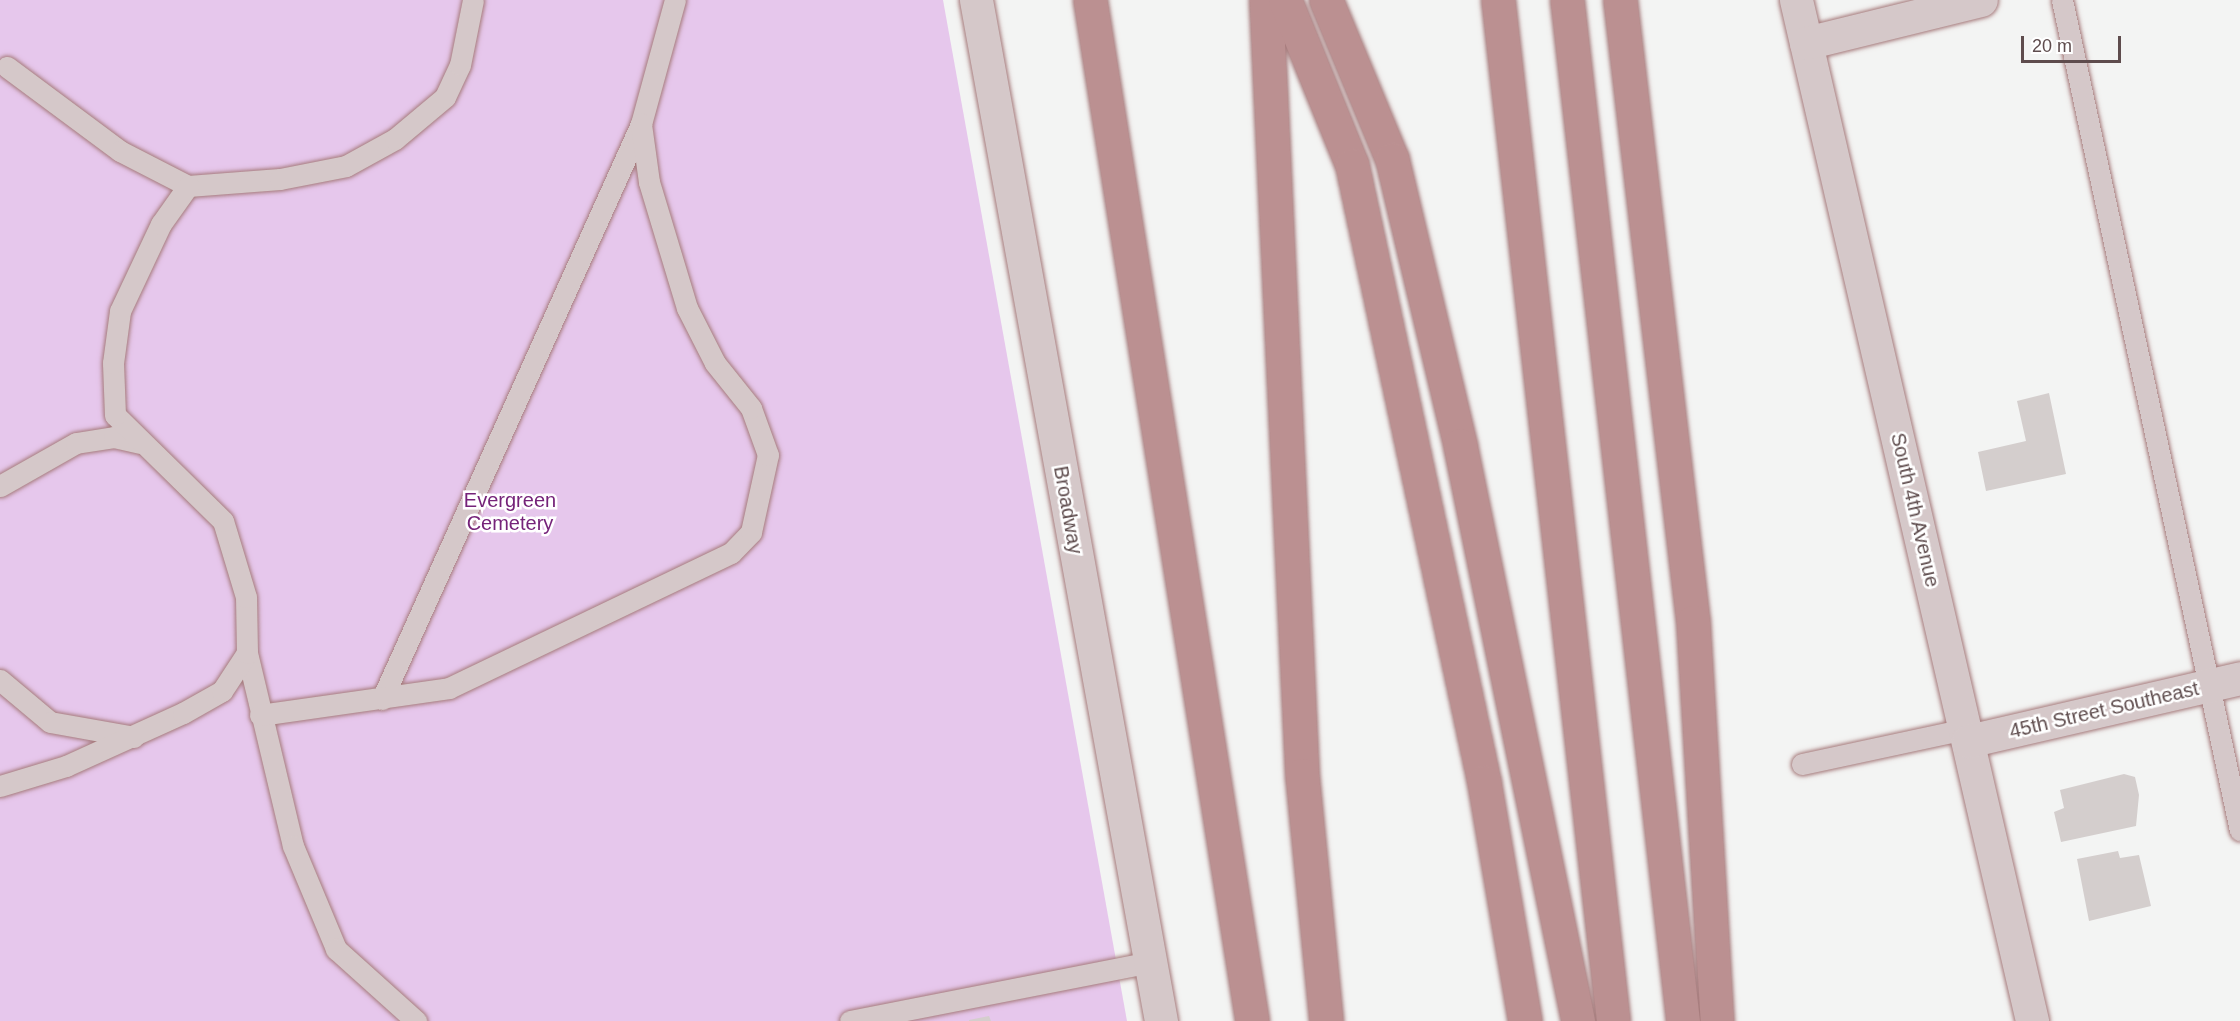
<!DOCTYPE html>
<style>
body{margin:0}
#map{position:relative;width:2240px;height:1021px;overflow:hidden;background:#f3f4f3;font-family:Arial,sans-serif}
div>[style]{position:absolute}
.green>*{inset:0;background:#e6c7ec}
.building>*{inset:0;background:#d4cecd}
.roads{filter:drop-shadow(0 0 2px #a67b7c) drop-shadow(0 0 2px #a67b7c)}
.service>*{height:21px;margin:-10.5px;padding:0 10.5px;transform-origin:10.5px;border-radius:10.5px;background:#d5c8c9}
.minor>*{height:33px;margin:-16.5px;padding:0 16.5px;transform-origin:16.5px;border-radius:16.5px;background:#d5c8c9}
.tertiary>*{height:33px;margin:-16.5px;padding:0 16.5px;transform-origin:16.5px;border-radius:16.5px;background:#d5c8c9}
.motorway>*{height:33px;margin:-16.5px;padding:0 16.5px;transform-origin:16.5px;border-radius:16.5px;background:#bb9091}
span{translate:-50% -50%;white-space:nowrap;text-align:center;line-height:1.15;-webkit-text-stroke:5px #fff;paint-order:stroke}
.park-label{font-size:20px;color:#752379}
.street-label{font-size:20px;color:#5e4c4d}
.scale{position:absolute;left:2021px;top:36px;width:100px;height:27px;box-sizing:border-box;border:3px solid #5e4c4d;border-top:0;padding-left:8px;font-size:18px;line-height:21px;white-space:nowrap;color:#5e4c4d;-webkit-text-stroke:4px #fff;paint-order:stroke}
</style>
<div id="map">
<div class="green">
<i style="clip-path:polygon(0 0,943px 0,1127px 1021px,0 1021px)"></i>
</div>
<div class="building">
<i style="clip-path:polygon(2049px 393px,2066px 474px,1986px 491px,1978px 452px,2026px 441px,2017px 401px)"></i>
<i style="clip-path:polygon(2124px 774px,2135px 777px,2139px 795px,2136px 826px,2061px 842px,2054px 812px,2064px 808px,2060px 790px)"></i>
<i style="clip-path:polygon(2118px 851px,2120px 858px,2139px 855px,2151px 906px,2089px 921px,2077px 859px)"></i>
<i style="clip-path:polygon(989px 1016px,991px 1021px,969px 1021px,969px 1020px)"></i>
</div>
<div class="roads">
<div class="service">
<i style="left:2062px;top:0;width:849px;rotate:77.9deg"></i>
<i style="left:7px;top:67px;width:141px;rotate:36.6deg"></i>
<i style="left:120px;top:151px;width:76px;rotate:27.2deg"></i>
<i style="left:188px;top:186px;width:92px;rotate:-4.4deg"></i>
<i style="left:280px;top:179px;width:67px;rotate:-11.1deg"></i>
<i style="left:346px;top:166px;width:56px;rotate:-28.9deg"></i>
<i style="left:395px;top:139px;width:65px;rotate:-40deg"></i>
<i style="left:445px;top:97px;width:35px;rotate:-65deg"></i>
<i style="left:460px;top:65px;width:66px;rotate:-78.7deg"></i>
<i style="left:0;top:486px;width:87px;rotate:-29.5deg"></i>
<i style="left:76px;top:443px;width:38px;rotate:-9deg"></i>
<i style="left:114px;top:437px;width:26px;rotate:13deg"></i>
<i style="left:247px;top:653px;width:198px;rotate:76.6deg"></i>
<i style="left:293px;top:846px;width:112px;rotate:67.3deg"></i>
<i style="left:336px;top:949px;width:108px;rotate:42deg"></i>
<i style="left:0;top:680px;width:65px;rotate:40deg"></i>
<i style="left:50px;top:722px;width:85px;rotate:10.1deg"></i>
<i style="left:382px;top:699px;width:631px;rotate:-65.75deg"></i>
<i style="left:641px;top:124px;width:129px;rotate:-74.7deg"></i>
<i style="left:260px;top:715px;width:191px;rotate:-8.1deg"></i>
<i style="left:449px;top:688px;width:313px;rotate:-25.6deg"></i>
<i style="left:731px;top:553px;width:29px;rotate:-46deg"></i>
<i style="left:751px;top:532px;width:79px;rotate:-77.6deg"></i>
<i style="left:768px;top:455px;width:50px;rotate:-109.9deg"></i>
<i style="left:751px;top:408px;width:58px;rotate:-128.7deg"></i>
<i style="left:715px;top:363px;width:62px;rotate:-117deg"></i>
<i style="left:687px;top:308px;width:132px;rotate:-106.8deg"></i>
<i style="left:649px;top:182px;width:59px;rotate:-97.9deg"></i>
<i style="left:1802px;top:764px;width:167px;rotate:-12.1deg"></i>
<i style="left:0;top:786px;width:69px;rotate:-16.9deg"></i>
<i style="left:66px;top:766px;width:128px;rotate:-24.4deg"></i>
<i style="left:183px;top:713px;width:45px;rotate:-29.4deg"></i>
<i style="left:222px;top:691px;width:45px;rotate:-56.7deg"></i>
<i style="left:247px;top:653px;width:56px;rotate:-91deg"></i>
<i style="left:246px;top:597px;width:79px;rotate:-106.8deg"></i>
<i style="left:223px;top:521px;width:151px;rotate:-135.5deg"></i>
<i style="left:115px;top:415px;width:52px;rotate:-92.2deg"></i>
<i style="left:113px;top:363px;width:52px;rotate:-82.3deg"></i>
<i style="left:120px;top:311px;width:96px;rotate:-64.8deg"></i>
<i style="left:161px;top:224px;width:47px;rotate:-54.6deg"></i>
<i style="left:850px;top:1021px;width:307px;rotate:-11.1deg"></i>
</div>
<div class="minor">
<i style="left:1796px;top:0;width:1048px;rotate:76.98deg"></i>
<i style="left:1806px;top:43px;width:180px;rotate:-13.8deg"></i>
<i style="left:1968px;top:741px;width:279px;rotate:-13deg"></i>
</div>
<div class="tertiary">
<i style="left:976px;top:0;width:1038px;rotate:79.73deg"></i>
</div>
<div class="motorway">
<i style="left:1090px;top:0;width:1034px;rotate:80.98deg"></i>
<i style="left:1266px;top:0;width:776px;rotate:87.34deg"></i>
<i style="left:1302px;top:775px;width:247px;rotate:84.4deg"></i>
<i style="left:1285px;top:0;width:178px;rotate:67.9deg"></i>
<i style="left:1352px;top:165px;width:631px;rotate:77.92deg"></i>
<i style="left:1484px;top:782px;width:242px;rotate:80.3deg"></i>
<i style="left:1326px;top:0;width:172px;rotate:67.5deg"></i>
<i style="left:1392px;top:159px;width:294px;rotate:76.6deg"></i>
<i style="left:1460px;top:445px;width:588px;rotate:78.42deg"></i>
<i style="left:1498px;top:0;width:1027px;rotate:83.57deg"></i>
<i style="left:1567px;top:0;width:1028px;rotate:83.52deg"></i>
<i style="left:1620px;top:0;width:626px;rotate:83.31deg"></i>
<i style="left:1693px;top:622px;width:400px;rotate:86.6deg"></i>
</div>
</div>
<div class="park-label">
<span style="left:510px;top:512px">Evergreen<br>Cemetery</span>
</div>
<div class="street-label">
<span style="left:1068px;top:510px;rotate:80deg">Broadway</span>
<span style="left:1915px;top:510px;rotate:77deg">South 4th Avenue</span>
<span style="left:2104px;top:710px;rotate:-13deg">45th Street Southeast</span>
</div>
<div class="scale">20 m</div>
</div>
